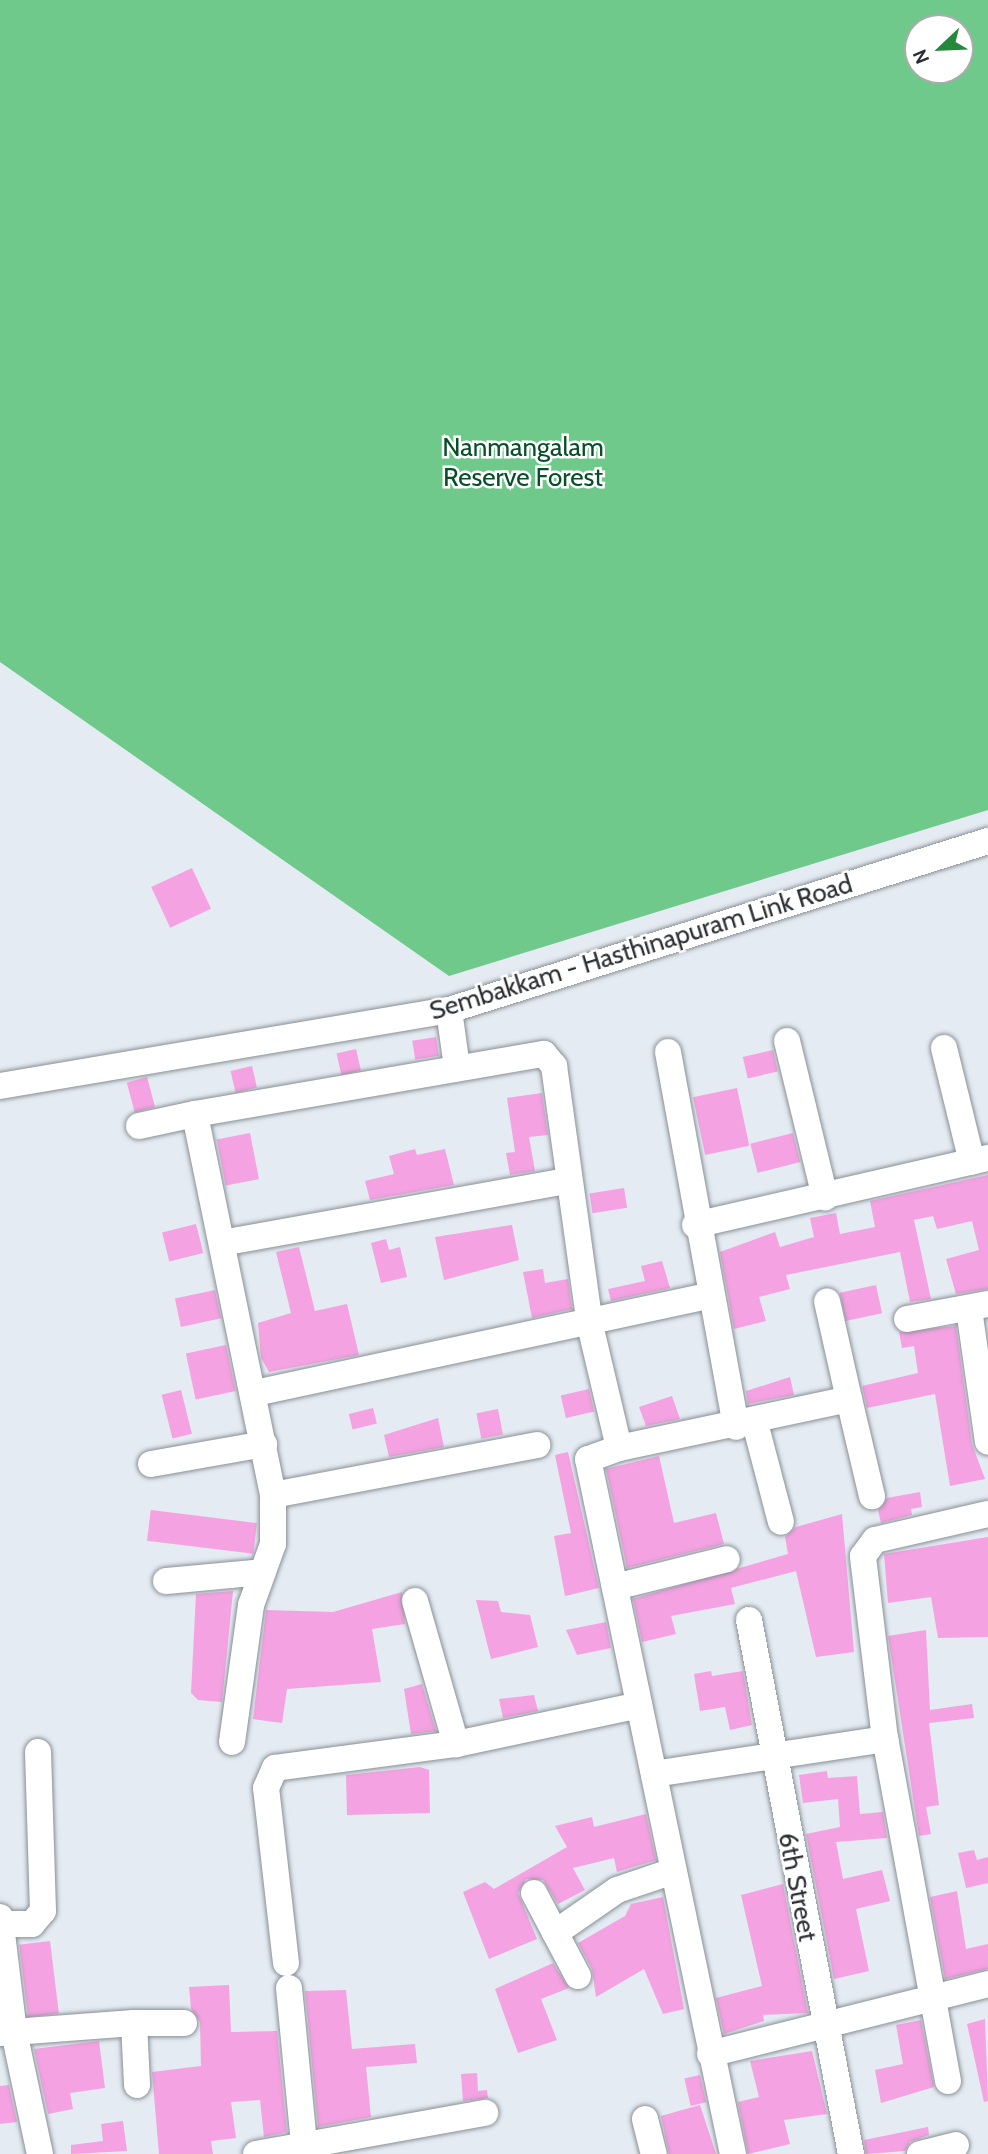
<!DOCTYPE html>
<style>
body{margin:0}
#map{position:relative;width:988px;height:2154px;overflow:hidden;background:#e4ebf2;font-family:Cabin,sans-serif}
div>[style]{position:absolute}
.forest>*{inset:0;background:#6ec98b}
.building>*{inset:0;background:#f4a2e2;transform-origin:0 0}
.roads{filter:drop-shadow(0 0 2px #899096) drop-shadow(0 0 2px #899096)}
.minor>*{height:26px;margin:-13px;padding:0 13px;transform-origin:13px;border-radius:13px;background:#fff}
span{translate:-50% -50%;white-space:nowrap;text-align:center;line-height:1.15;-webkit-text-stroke:5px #fff;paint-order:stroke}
.park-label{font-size:26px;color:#074f29}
.street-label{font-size:26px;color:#2c2f32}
.north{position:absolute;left:904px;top:14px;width:70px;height:70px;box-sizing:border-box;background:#fff;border:2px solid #abacad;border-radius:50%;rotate:247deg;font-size:19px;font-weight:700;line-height:28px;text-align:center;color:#2c2f32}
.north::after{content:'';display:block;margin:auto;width:24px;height:32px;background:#25893d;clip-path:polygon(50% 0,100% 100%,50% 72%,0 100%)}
</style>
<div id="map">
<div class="forest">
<i style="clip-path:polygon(evenodd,0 0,988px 0,988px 810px,449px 976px,0 662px,0 0,918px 28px,960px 28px,960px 70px,918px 70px,918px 28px)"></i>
</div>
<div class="building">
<i style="left:192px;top:868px;width:45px;height:45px;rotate:65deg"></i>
<i style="left:436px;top:1037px;width:19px;height:24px;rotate:81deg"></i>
<i style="left:356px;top:1049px;width:22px;height:20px;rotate:77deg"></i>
<i style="left:773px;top:1050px;width:22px;height:31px;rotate:77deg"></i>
<i style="left:252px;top:1066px;width:22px;height:22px;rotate:77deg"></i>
<i style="left:147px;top:1077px;width:31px;height:21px;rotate:75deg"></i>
<i style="left:737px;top:1088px;width:59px;height:45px;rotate:78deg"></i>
<i style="clip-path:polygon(542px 1093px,548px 1135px,529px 1137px,535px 1171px,510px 1175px,506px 1153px,515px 1152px,507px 1098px)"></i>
<i style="left:250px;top:1133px;width:47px;height:34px;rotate:79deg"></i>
<i style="left:793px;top:1133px;width:30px;height:44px;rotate:76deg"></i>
<i style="clip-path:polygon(415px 1149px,417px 1155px,445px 1149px,454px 1185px,370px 1200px,365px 1181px,394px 1174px,389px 1156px)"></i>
<i style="clip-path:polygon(988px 1175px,988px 1289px,956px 1294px,946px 1259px,979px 1250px,972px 1221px,937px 1229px,933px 1216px,914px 1220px,931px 1299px,910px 1302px,900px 1252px,786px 1275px,790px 1289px,759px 1297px,766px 1321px,734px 1329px,720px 1252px,775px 1232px,780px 1247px,814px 1237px,810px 1218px,836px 1213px,840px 1234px,875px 1227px,870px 1201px)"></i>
<i style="left:624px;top:1188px;width:20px;height:35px;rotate:81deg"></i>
<i style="left:196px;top:1224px;width:30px;height:35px;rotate:76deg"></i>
<i style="clip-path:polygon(512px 1225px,519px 1260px,444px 1280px,435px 1237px)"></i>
<i style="clip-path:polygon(386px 1239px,389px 1250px,400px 1247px,407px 1277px,381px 1283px,371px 1243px)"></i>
<i style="clip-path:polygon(299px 1247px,315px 1311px,347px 1304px,359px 1355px,269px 1372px,261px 1358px,258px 1323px,291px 1313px,276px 1252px)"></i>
<i style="clip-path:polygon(662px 1261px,670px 1288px,611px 1301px,608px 1289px,645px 1281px,641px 1266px)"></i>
<i style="clip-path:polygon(543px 1269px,545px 1283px,568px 1279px,572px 1309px,532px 1318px,523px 1272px)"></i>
<i style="left:876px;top:1285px;width:29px;height:37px;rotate:78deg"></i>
<i style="left:215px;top:1290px;width:29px;height:41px;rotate:78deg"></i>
<i style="clip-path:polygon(956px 1326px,972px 1444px,985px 1479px,950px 1486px,935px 1394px,867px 1408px,862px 1386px,918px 1373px,914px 1346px,902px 1348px,899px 1332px)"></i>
<i style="left:226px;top:1345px;width:47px;height:41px;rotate:78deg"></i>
<i style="clip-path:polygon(790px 1377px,794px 1395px,748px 1404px,746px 1391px)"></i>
<i style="left:589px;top:1389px;width:23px;height:29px;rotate:77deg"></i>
<i style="left:181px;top:1390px;width:45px;height:20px;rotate:76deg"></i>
<i style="clip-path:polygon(672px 1396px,680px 1419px,646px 1426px,639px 1407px)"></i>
<i style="left:373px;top:1408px;width:16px;height:25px;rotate:76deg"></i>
<i style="left:498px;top:1409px;width:26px;height:22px;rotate:79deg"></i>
<i style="clip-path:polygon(438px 1418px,444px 1447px,389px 1457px,384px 1435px)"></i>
<i style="clip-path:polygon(568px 1452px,599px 1588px,565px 1596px,554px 1536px,571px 1533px,555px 1455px)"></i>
<i style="clip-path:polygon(659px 1456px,674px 1523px,716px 1513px,724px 1544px,627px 1568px,606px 1469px)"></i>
<i style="clip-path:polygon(920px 1492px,922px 1507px,911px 1509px,912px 1515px,881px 1523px,878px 1510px,887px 1498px)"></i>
<i style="clip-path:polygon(842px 1514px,854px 1652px,816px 1657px,796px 1571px,731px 1588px,735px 1604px,671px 1616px,676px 1634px,642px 1642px,633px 1599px,788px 1554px,785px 1537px,796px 1527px)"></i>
<i style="left:257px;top:1523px;width:31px;height:107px;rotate:97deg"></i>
<i style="clip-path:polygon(988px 1537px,988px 1637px,938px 1638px,931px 1597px,888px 1603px,884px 1554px)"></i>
<i style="clip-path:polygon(233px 1591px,222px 1702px,198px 1700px,191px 1693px,196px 1594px)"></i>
<i style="clip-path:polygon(402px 1592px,405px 1624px,372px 1629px,381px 1682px,287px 1689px,282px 1723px,253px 1719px,266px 1610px,333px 1612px)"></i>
<i style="clip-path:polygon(476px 1600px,498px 1601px,501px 1612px,530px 1615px,538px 1647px,491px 1659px)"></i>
<i style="clip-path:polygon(606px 1622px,611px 1648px,577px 1655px,566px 1630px)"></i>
<i style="clip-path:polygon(926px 1630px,930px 1710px,972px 1704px,974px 1718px,929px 1723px,939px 1805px,926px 1807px,931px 1834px,919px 1836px,888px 1636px)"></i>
<i style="clip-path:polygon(711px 1671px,712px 1676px,743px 1671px,752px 1725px,730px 1730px,725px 1707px,700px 1711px,694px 1674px)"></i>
<i style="clip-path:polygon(422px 1684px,436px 1731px,411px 1734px,404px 1689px)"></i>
<i style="clip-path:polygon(534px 1695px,538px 1711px,503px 1718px,499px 1699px)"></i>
<i style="clip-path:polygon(420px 1767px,429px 1770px,430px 1813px,347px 1815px,346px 1775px)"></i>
<i style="clip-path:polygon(827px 1771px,828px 1778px,857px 1776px,860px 1814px,883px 1812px,887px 1838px,836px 1842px,843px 1879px,882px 1870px,890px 1901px,856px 1909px,869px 1971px,834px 1979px,806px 1834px,840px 1827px,838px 1799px,803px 1803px,799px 1775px)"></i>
<i style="clip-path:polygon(646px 1814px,656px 1860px,617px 1872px,614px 1858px,573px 1868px,585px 1890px,558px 1904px,543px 1880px,526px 1879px,518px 1893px,537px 1939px,489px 1959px,463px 1892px,485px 1882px,494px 1889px,567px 1847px,555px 1826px,592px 1817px,594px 1827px)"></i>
<i style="clip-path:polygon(974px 1850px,977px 1860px,988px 1857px,988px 1883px,966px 1888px,958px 1853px)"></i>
<i style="clip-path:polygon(783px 1884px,808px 2013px,763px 2015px,764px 2021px,724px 2034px,716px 1998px,762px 1986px,741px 1895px)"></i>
<i style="clip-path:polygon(957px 1891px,966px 1949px,988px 1944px,988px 1969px,945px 1979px,930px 1897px)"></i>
<i style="clip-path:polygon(663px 1897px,684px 2009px,663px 2014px,644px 1969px,596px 1997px,592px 1969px,578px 1943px,625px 1916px,631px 1904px)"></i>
<i style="left:50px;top:1941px;width:73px;height:31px;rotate:83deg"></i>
<i style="clip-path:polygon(553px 1963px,569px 1988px,541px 1999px,557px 2040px,518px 2053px,495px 1989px)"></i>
<i style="clip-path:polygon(229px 1985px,231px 2032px,277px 2031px,287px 2132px,264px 2137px,260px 2100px,231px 2102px,236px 2138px,211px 2141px,213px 2154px,159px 2154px,152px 2072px,201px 2066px,200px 2022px,191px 2009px,189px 1987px)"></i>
<i style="clip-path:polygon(346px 1990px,352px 2049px,415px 2044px,417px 2063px,366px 2067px,371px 2117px,318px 2127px,305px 1991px)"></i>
<i style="clip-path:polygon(985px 2019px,988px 2101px,984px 2102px,967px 2024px)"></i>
<i style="clip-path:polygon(921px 2020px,934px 2087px,881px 2103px,875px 2070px,903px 2064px,896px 2025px)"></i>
<i style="clip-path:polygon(99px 2041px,105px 2088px,70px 2093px,73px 2109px,48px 2114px,34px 2049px)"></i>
<i style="clip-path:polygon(812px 2051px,827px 2114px,784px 2120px,790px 2144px,748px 2154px,738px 2102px,759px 2097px,750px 2061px)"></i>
<i style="clip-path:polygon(477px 2073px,478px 2091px,487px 2090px,488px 2098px,463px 2101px,461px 2074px)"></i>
<i style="left:700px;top:2075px;width:28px;height:16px;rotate:77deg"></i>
<i style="clip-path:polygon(9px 2085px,17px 2122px,0 2124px,0 2086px)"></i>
<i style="clip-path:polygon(700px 2105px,716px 2154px,669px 2154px,661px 2116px)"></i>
<i style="clip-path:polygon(123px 2121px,127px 2151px,71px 2154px,71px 2145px,103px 2141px,101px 2124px)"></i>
<i style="clip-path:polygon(928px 2127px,929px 2135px,910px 2142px,905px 2151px,866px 2154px,864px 2140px)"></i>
</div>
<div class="roads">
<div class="minor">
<i style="left:449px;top:1010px;width:59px;rotate:82.1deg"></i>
<i style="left:787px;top:1041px;width:161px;rotate:76.3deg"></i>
<i style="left:944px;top:1048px;width:117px;rotate:76.2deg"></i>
<i style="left:668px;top:1052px;width:381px;rotate:79.7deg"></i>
<i style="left:0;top:1086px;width:455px;rotate:-9.6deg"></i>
<i style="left:449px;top:1010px;width:565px;rotate:-17.41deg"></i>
<i style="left:139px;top:1126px;width:57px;rotate:-12.1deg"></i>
<i style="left:695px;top:1225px;width:301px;rotate:-12.9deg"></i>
<i style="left:222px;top:1243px;width:351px;rotate:-10.2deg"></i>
<i style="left:969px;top:1309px;width:134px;rotate:81.9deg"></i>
<i style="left:907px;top:1319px;width:82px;rotate:-10.5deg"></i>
<i style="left:255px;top:1393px;width:463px;rotate:-12.1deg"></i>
<i style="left:849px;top:1399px;width:100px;rotate:76.7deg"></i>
<i style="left:755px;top:1423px;width:102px;rotate:75.3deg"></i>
<i style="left:619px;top:1448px;width:235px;rotate:-12deg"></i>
<i style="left:849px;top:1399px;width:100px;rotate:-102.7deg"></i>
<i style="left:151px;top:1464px;width:115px;rotate:-10deg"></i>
<i style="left:273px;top:1495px;width:269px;rotate:-10.7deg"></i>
<i style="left:166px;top:1581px;width:97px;rotate:-5.3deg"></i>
<i style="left:615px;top:1587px;width:115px;rotate:-14deg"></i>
<i style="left:415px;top:1601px;width:149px;rotate:74deg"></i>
<i style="left:749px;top:1620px;width:544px;rotate:79.19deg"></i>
<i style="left:232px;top:1742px;width:138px;rotate:-82.1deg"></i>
<i style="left:251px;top:1605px;width:65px;rotate:-70.2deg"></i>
<i style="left:273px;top:1544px;width:49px;rotate:-90deg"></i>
<i style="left:273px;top:1495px;width:389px;rotate:-101.6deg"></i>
<i style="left:195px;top:1114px;width:354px;rotate:-9.8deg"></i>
<i style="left:544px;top:1054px;width:16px;rotate:50deg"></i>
<i style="left:554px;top:1066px;width:261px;rotate:82.1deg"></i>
<i style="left:590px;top:1325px;width:126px;rotate:76.7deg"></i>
<i style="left:619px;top:1448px;width:33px;rotate:160deg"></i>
<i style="left:588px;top:1459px;width:710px;rotate:78.22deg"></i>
<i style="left:654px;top:1774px;width:234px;rotate:-8.6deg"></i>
<i style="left:534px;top:1893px;width:94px;rotate:62.1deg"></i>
<i style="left:0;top:1917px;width:116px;rotate:83.1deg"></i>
<i style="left:14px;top:2032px;width:125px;rotate:78deg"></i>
<i style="left:5px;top:1924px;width:27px"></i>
<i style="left:32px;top:1924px;width:17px;rotate:-50deg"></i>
<i style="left:43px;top:1911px;width:159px;rotate:-91.8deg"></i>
<i style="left:555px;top:1933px;width:75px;rotate:-34.7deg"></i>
<i style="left:617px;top:1890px;width:59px;rotate:-18.7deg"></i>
<i style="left:286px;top:1963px;width:176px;rotate:-96.5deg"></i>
<i style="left:266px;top:1788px;width:22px;rotate:-66deg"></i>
<i style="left:275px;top:1768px;width:183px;rotate:-7.6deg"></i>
<i style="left:456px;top:1744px;width:187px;rotate:-12deg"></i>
<i style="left:289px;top:1988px;width:158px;rotate:84.5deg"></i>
<i style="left:134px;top:2023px;width:50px"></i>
<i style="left:0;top:2033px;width:134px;rotate:-4.3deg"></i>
<i style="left:134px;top:2023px;width:62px;rotate:87.2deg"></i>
<i style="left:710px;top:2054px;width:287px;rotate:-14.1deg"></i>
<i style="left:948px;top:2081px;width:348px;rotate:-100.4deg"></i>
<i style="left:885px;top:1739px;width:184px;rotate:-96.9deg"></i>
<i style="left:863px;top:1556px;width:20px;rotate:-53deg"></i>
<i style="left:875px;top:1540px;width:116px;rotate:-13deg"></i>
<i style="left:645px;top:2119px;width:36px;rotate:76deg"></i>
<i style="left:256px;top:2154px;width:233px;rotate:-10.2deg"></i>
<i style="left:920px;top:2154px;width:37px;rotate:-14deg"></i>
</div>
</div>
<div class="park-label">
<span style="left:523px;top:463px">Nanmangalam<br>Reserve Forest</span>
</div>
<div class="street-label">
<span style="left:641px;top:948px;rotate:-17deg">Sembakkam - Hasthinapuram Link Road</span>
<span style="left:797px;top:1887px;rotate:79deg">6th Street</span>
</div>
<div class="north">N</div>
</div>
